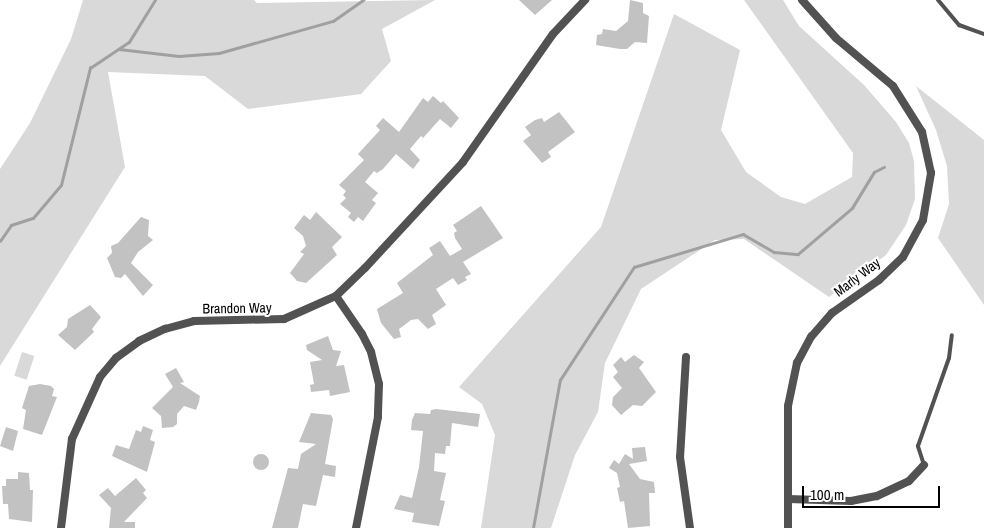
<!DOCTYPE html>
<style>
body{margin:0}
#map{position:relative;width:984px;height:528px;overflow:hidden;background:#fff;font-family:"Archivo Narrow",sans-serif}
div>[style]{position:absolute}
.green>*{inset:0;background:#d9d9d9;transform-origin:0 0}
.stream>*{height:2.5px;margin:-1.25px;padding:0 1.25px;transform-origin:1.25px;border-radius:1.25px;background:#a0a0a0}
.building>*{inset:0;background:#c2c2c2}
.round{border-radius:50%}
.service>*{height:4px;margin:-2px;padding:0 2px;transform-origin:2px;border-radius:2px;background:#525252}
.minor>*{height:8px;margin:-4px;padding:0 4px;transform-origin:4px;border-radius:4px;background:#525252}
span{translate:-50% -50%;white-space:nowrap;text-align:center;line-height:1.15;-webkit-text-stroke:4px #fff;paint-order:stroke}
.street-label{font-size:14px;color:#000}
.scale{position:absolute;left:802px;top:486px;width:138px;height:22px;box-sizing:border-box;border:2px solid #000;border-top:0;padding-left:6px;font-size:15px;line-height:18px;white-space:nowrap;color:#000;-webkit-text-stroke:4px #fff;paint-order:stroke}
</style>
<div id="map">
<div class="green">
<i style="clip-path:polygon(83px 0,254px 0,257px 3px,435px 0,382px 29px,391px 61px,361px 94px,248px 109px,205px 76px,108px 72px,125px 167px,0 366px,0 169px,30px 123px,71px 39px)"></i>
<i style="clip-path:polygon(744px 0,783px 0,799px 26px,864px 85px,896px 122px,909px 143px,914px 161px,915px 199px,906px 225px,886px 255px,829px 297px,744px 239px,715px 240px,641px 289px,605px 363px,598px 412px,575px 455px,551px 528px,481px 528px,495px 435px,482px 404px,459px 387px,601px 227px,674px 14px,740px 50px,721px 130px,746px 172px,781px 197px,805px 204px,852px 177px,853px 153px)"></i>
<i style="clip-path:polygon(916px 86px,984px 140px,984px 305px,938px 238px,949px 204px,947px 166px,936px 130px)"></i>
<i style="left:22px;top:352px;width:13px;height:25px;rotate:18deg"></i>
</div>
<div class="stream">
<i style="left:119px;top:49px;width:60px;rotate:6.7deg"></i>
<i style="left:179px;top:56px;width:40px;rotate:-4.3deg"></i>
<i style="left:219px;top:53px;width:118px;rotate:-15.7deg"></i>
<i style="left:333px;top:21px;width:37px;rotate:-35deg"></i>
<i style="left:0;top:241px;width:19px;rotate:-55deg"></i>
<i style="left:11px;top:225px;width:23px;rotate:-18deg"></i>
<i style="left:33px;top:218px;width:43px;rotate:-49.7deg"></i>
<i style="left:61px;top:185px;width:121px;rotate:-76.1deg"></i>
<i style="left:90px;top:68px;width:47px;rotate:-33.7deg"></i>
<i style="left:129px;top:42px;width:49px;rotate:-58.2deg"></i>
<i style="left:533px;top:528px;width:150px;rotate:-79.7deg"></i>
<i style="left:560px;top:380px;width:135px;rotate:-56.8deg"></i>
<i style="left:634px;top:267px;width:114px;rotate:-16.8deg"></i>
<i style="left:743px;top:234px;width:36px;rotate:30deg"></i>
<i style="left:774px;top:252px;width:24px;rotate:5deg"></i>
<i style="left:798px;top:254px;width:71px;rotate:-40.4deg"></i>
<i style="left:852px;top:208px;width:42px;rotate:-58.6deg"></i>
<i style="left:874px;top:172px;width:11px;rotate:-27deg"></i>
</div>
<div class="building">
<i style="clip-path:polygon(519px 0,552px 0,535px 15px)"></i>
<i style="clip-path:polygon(630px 0,643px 3px,643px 13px,649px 16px,647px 43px,635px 42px,627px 49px,620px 49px,596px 45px,597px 35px,602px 34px,603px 29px,616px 31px,628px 21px)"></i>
<i style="clip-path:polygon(433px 96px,441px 103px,443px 101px,459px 118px,451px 128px,440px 119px,423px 138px,421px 136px,410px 149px,420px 160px,413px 169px,396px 154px,383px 169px,377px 173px,374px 171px,365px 182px,378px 193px,372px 200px,376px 203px,363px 221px,358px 217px,354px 222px,348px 217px,351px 213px,340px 204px,346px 198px,343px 195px,346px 191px,339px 185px,364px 160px,358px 154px,380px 130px,376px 126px,383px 118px,399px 132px,423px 98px,428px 102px)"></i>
<i style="clip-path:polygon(559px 112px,575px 132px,548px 152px,551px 157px,542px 163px,523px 141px,531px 135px,525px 127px,535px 120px,542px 118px,544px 122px)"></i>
<i style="clip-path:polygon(481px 206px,503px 238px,463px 262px,471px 274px,465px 277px,467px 280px,458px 285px,453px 278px,436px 289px,446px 305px,432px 315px,436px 324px,428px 329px,418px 319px,411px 320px,399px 329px,401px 337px,394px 339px,381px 323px,377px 309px,403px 293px,397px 283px,433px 255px,429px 248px,440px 241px,450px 256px,462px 249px,455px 238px,454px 233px,457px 231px,453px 225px)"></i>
<i style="clip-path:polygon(316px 212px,342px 237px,332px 247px,337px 255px,306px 283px,297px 281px,290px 273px,304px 254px,300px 252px,306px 246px,303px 236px,294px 228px,304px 215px,310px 220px)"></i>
<i style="clip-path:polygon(141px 217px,149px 220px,148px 236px,153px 240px,138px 252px,131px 263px,153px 285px,143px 296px,125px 274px,121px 278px,115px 277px,107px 258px,112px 253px,111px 246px,118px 243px)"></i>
<i style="clip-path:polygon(90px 305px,101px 317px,92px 329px,94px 332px,75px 350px,58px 335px,67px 327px,68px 319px)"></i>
<i style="clip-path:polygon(328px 336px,333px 350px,341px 351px,336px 366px,344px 365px,350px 392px,330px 396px,329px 390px,311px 392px,310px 385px,314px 384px,310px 362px,322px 360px,307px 350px,306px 345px)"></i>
<i style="clip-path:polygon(634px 355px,644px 362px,639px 368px,656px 392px,642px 406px,633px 405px,621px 415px,612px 405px,613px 397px,622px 388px,613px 377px,618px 372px,613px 365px,621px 357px,625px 362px)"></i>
<i style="clip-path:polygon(176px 368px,184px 382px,180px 383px,200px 396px,199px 402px,196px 410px,184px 406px,177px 414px,177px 424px,173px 427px,162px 428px,161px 416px,152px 408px,173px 387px,165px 374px)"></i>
<i style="clip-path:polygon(40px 384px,51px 386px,54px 389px,52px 396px,57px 397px,42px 435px,23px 429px,26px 410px,22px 408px,29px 386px)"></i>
<i style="clip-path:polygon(436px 409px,480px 414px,478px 427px,452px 423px,450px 446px,446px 446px,445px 454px,435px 453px,434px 471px,446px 473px,440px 500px,445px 501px,439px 526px,412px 522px,414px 513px,394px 509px,400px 495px,412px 498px,419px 467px,423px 431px,411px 430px,412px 420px,415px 413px,430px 414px,431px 410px)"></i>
<i style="clip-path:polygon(311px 413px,331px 415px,333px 419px,325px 464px,336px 466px,335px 477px,323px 475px,316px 506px,303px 504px,298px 528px,272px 528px,288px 468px,298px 469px,301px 454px,316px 444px,299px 442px)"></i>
<i style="clip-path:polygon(143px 426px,153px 430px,150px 440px,155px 442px,147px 472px,112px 456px,116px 445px,129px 449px,136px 430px,141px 432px)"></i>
<i style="clip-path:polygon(6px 427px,18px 431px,13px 451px,0 446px)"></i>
<i style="clip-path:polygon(645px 447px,647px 461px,629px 464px,640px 479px,654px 482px,655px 493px,649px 493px,650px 526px,628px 528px,624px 501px,620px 502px,617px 488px,620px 487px,617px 473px,609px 468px,614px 460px,619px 464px,625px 454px,633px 459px,632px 448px)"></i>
<i class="round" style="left:253px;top:454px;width:16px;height:16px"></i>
<i style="clip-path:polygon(18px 472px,29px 473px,30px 490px,33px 490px,32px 522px,9px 519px,8px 504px,3px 504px,2px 486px,6px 486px,6px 479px,18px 479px)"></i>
<i style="clip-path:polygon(136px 478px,146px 490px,143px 493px,147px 498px,124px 522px,135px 522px,135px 528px,109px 528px,111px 508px,99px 495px,108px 488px,115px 496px)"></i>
</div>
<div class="service">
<i style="left:938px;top:0;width:33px;rotate:50deg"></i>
<i style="left:959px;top:25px;width:27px;rotate:20deg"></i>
<i style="left:924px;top:465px;width:20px;rotate:-108deg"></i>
<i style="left:918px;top:446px;width:93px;rotate:-70.6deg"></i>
<i style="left:949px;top:358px;width:23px;rotate:-83deg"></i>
</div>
<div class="minor">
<i style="left:336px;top:296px;width:40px;rotate:-44deg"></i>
<i style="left:365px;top:268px;width:144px;rotate:-47.2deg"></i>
<i style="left:463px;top:162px;width:156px;rotate:-54.9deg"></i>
<i style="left:553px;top:34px;width:47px;rotate:-46.7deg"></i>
<i style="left:686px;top:357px;width:100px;rotate:93.4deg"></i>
<i style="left:680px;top:457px;width:72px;rotate:82deg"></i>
<i style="left:788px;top:499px;width:63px;rotate:1.8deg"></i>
<i style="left:851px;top:501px;width:26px;rotate:-11deg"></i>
<i style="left:877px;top:496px;width:35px;rotate:-25deg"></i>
<i style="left:909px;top:481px;width:22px;rotate:-47deg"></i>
<i style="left:61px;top:528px;width:90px;rotate:-83deg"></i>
<i style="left:72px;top:439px;width:68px;rotate:-65.7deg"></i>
<i style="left:100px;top:377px;width:25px;rotate:-50deg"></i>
<i style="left:116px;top:358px;width:29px;rotate:-36deg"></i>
<i style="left:139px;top:341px;width:29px;rotate:-25deg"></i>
<i style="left:165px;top:329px;width:30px;rotate:-15deg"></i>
<i style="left:194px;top:321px;width:90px;rotate:-1.3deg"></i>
<i style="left:284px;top:319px;width:57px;rotate:-23.9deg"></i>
<i style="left:336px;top:296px;width:46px;rotate:55.6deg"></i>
<i style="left:362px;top:334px;width:20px;rotate:63deg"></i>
<i style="left:371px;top:352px;width:33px;rotate:76deg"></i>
<i style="left:379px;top:384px;width:33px;rotate:92deg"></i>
<i style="left:378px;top:417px;width:113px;rotate:101.2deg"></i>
<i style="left:788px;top:528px;width:122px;rotate:-90deg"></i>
<i style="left:788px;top:406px;width:44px;rotate:-78.2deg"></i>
<i style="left:797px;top:363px;width:30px;rotate:-62deg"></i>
<i style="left:811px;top:337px;width:32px;rotate:-49deg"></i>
<i style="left:832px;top:313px;width:57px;rotate:-35.1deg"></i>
<i style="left:879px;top:280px;width:33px;rotate:-44deg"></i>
<i style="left:903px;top:257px;width:42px;rotate:-61.6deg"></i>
<i style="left:923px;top:220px;width:48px;rotate:-80.3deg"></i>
<i style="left:931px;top:173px;width:42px;rotate:-102.4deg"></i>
<i style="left:922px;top:132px;width:54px;rotate:-122.2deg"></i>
<i style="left:893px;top:86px;width:75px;rotate:-139.9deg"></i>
<i style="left:836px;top:38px;width:51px;rotate:-131.8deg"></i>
</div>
<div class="street-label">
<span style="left:857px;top:277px;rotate:-37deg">Marly Way</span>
<span style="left:237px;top:308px;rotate:-1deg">Brandon Way</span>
</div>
<div class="scale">100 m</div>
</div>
